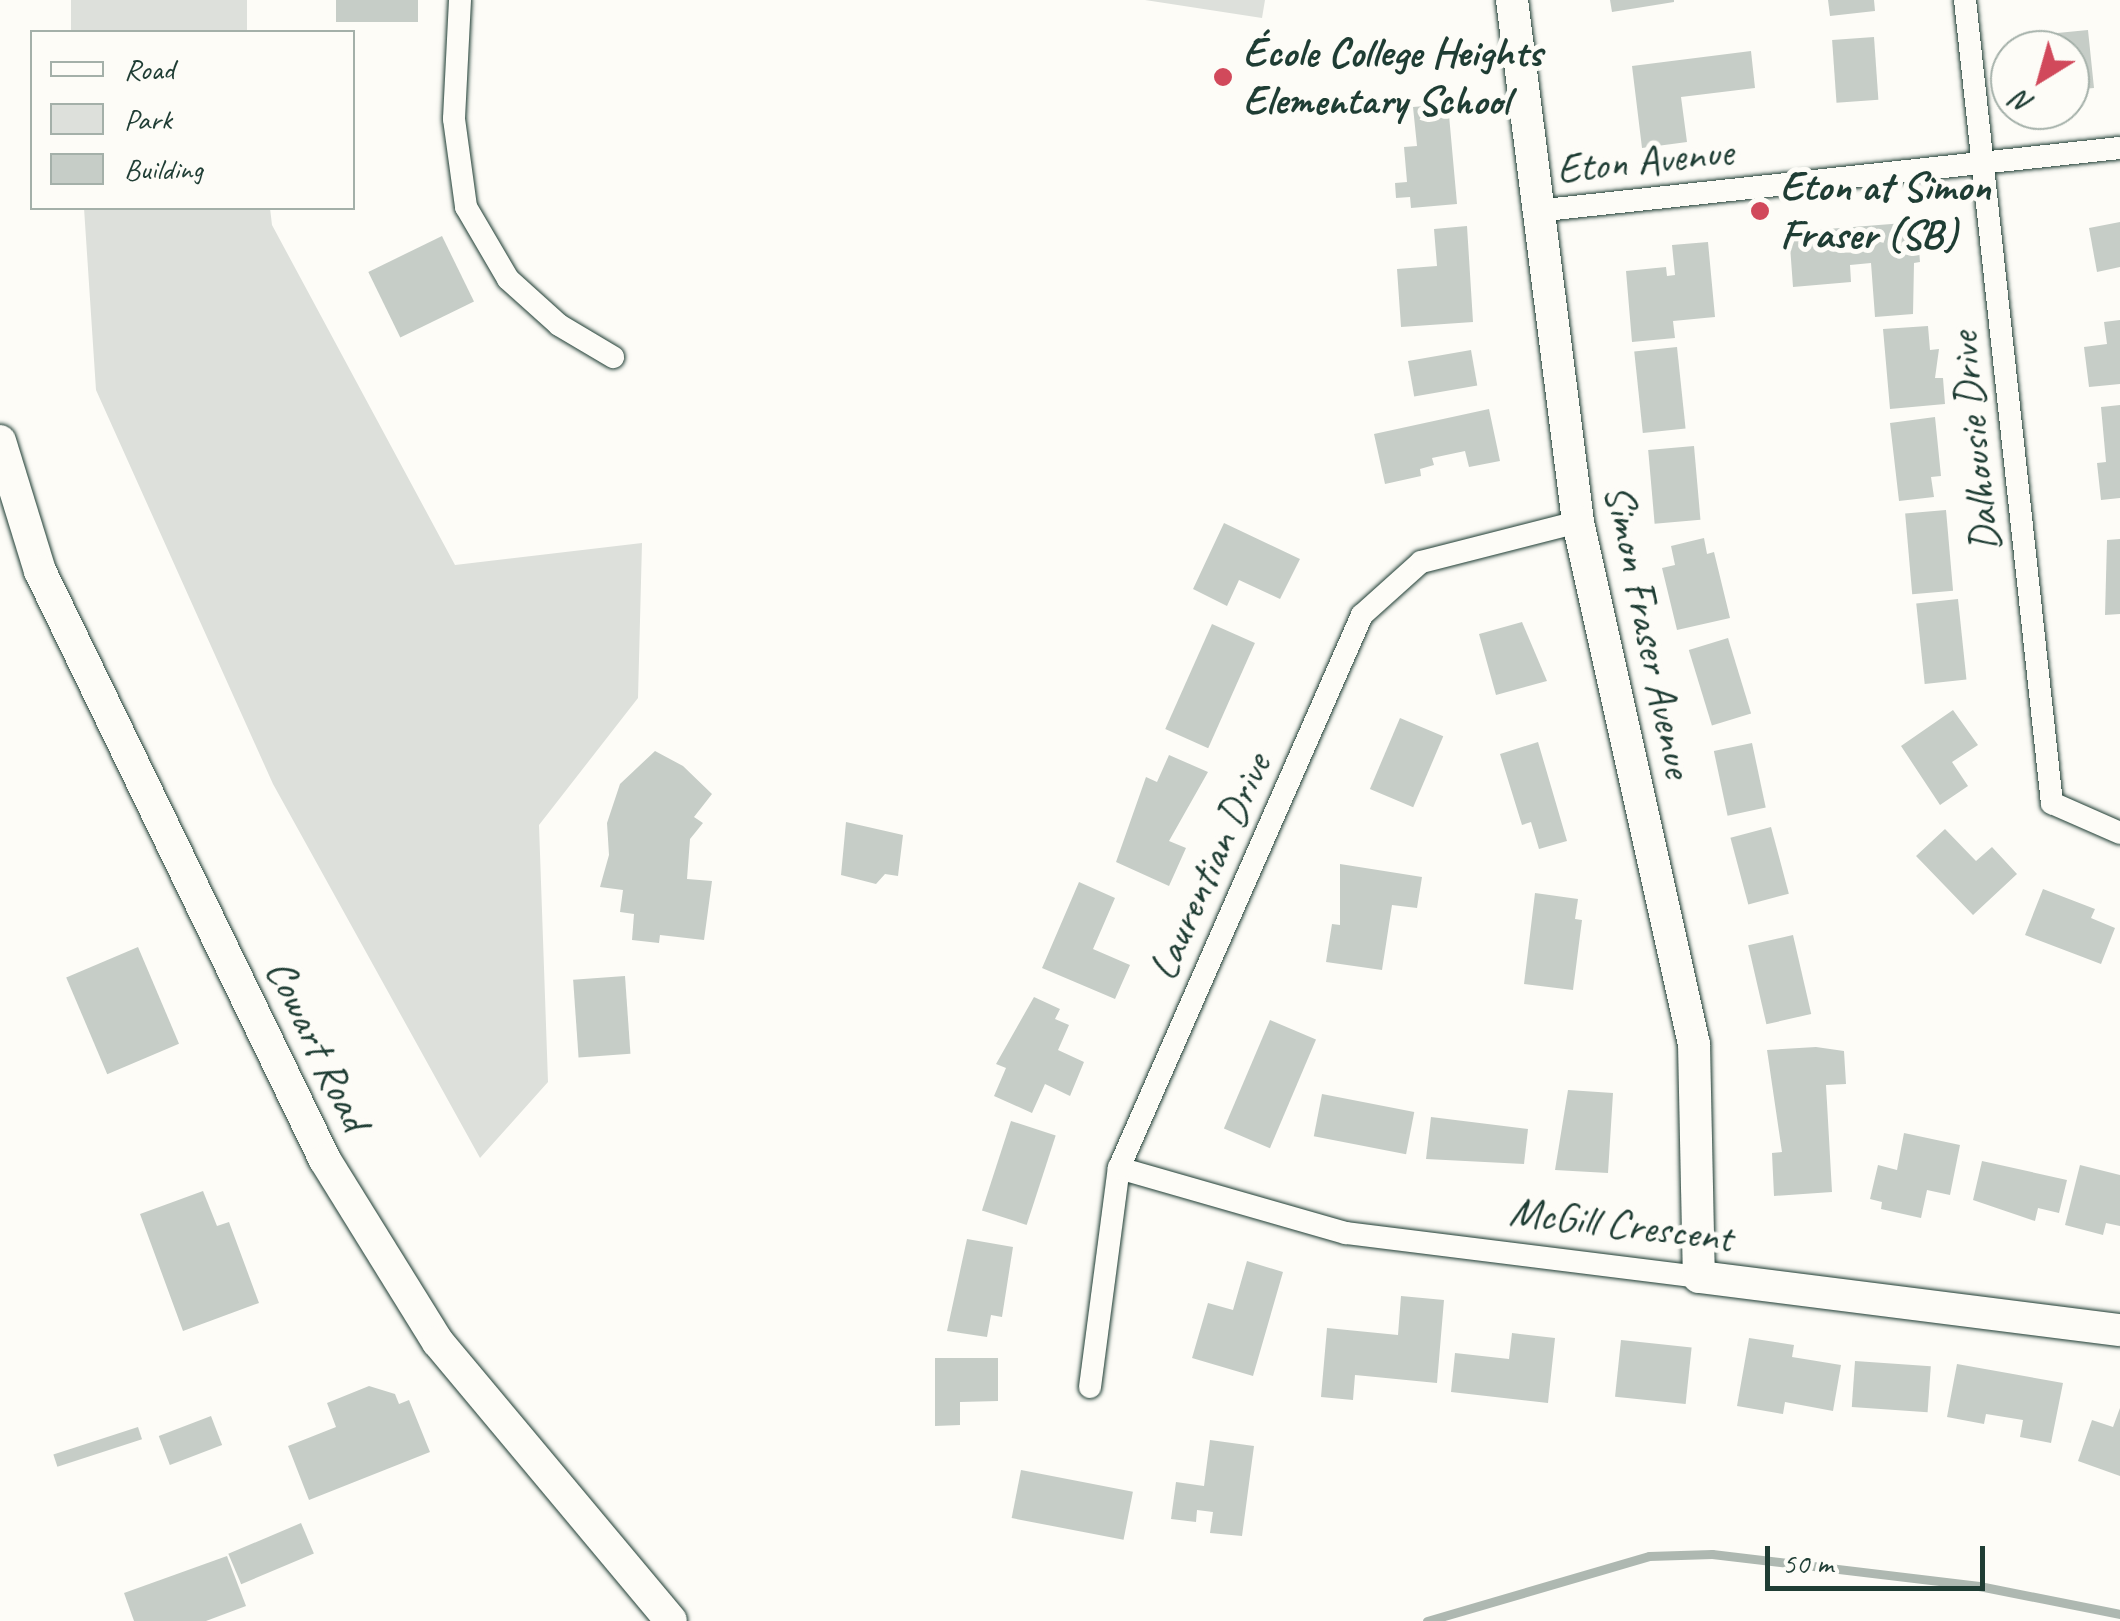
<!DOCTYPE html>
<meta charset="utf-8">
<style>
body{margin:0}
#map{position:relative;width:2120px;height:1621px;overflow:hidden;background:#fdfcf7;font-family:Caveat,sans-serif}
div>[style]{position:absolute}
.green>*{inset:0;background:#dde0db;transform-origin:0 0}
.stream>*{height:9px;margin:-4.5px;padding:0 4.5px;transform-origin:4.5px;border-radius:4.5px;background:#aeb8b1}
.building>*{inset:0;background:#c6cdc7;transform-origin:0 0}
.roads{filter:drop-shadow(0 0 2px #1f3d34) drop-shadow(0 0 2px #1f3d34)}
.street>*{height:22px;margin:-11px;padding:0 11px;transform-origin:11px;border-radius:11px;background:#fdfcf7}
.secondary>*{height:32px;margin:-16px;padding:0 16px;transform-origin:16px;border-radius:16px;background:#fdfcf7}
.dots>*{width:28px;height:28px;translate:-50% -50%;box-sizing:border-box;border:5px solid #fdfcf7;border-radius:50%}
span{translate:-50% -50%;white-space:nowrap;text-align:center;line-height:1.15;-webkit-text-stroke:10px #fdfcf7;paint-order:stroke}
.poi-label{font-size:42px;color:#1f3d34;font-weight:700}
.left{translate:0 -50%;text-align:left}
.street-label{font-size:42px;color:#1f3d34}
.legend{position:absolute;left:30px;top:30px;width:325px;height:180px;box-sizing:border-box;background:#fdfcf7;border:2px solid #a4b0a9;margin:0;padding:12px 18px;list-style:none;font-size:30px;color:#1f3d34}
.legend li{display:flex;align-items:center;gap:20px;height:50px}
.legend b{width:50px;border:2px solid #a4b0a9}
.north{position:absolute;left:1990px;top:30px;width:100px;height:100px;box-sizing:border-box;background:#fdfcf7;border:2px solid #a4b0a9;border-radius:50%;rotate:217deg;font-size:28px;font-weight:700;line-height:40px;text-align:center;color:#1f3d34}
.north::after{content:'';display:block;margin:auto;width:35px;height:45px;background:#d1495b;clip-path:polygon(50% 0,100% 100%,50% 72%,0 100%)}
.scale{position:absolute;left:1765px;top:1546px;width:220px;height:45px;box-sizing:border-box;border:5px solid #1f3d34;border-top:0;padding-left:12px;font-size:30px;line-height:35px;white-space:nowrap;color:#1f3d34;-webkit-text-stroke:8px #fdfcf7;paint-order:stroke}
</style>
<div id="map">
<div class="green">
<i style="left:71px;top:0;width:176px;height:32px"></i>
<i style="clip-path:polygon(1145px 0,1265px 0,1262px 18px)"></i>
<i style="clip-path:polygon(84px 208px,270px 208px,272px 225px,455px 565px,642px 543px,638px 698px,539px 825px,548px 1082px,480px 1158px,273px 784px,96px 390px)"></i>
</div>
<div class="stream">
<i style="left:1427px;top:1621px;width:231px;rotate:-16.3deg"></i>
<i style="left:1649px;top:1556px;width:63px;rotate:-1.8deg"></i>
<i style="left:1712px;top:1554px;width:269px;rotate:6.8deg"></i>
<i style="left:1979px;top:1586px;width:144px;rotate:11.2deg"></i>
</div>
<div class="building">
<i style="left:336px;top:0;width:82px;height:22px"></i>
<i style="clip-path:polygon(1610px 0,1674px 0,1674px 2px,1612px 12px)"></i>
<i style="clip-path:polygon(1828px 0,1874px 0,1875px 11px,1830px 16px)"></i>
<i style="clip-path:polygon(2088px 30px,2094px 88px,2070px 90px,2070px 50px,2049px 50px,2047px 34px)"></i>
<i style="left:1874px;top:37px;width:63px;height:42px;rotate:86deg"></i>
<i style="clip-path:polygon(1751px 51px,1755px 88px,1681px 97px,1687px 142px,1642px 148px,1632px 66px)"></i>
<i style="clip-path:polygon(1448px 104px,1457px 204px,1411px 208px,1410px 197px,1396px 198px,1395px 183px,1407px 182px,1404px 147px,1417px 146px,1413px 107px)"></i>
<i style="clip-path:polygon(1917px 222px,1920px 262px,1914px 263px,1913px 314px,1875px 317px,1871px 263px,1850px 265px,1851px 282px,1793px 287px,1789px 232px)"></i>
<i style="clip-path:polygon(2120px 222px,2120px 267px,2097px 272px,2089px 228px)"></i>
<i style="clip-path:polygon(1467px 226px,1473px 322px,1401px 327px,1397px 269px,1437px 266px,1434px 229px)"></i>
<i style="left:442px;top:236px;width:73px;height:82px;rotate:64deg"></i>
<i style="clip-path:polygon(1708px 242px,1715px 317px,1673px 321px,1675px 338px,1632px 342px,1626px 271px,1666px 267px,1667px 276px,1675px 275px,1672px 245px)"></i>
<i style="clip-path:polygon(2120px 320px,2120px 384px,2089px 387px,2084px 347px,2107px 344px,2104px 322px)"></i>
<i style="clip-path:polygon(1928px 326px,1930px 350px,1939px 349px,1935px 378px,1943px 378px,1945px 404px,1890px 409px,1883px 329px)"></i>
<i style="left:1677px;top:347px;width:82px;height:43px;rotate:84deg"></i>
<i style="left:1471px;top:350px;width:36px;height:64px;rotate:80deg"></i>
<i style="clip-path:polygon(2120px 405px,2120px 498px,2101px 500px,2097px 463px,2106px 462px,2101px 407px)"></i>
<i style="clip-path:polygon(1489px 409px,1500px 461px,1469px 467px,1465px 451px,1432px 458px,1434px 465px,1420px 469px,1421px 476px,1385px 484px,1374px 434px)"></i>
<i style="clip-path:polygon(1935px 417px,1941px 476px,1931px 477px,1934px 497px,1899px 501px,1890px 423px)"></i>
<i style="left:1694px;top:446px;width:74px;height:46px;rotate:85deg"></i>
<i style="left:1946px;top:510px;width:81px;height:41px;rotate:85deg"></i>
<i style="clip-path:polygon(1224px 523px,1300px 559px,1280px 599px,1239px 580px,1227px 606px,1193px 589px)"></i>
<i style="clip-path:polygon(1704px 538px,1707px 554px,1714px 552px,1730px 618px,1677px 630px,1662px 568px,1675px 565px,1671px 546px)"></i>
<i style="clip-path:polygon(2120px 539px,2120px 614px,2105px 615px,2107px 540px)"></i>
<i style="left:1958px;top:599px;width:81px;height:42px;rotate:84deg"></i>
<i style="clip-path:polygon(1522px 622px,1547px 681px,1496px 695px,1479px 634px)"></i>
<i style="left:1212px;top:624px;width:47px;height:115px;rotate:24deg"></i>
<i style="left:1728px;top:638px;width:79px;height:41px;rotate:73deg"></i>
<i style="clip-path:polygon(1953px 710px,1978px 745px,1952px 762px,1968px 786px,1940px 805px,1901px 746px)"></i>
<i style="left:1400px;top:718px;width:47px;height:77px;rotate:23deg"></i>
<i style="clip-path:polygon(1538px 742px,1567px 841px,1539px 849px,1531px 822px,1522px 825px,1500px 754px)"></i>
<i style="left:1752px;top:743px;width:66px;height:39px;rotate:78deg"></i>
<i style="clip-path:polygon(655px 751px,683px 766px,712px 794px,694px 817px,703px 823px,690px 839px,687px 879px,712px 881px,704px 940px,660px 935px,659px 943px,632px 940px,634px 914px,620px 912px,623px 890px,600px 887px,609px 855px,607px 823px,620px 784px)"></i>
<i style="clip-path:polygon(1169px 755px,1208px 772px,1169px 841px,1186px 848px,1169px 886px,1116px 862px,1146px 777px,1157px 782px)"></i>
<i style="clip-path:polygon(846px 822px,903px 835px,898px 876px,885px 874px,876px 884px,841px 875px)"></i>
<i style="left:1771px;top:827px;width:69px;height:42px;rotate:75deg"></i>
<i style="clip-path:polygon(1945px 829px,1976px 861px,1992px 847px,2017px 874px,1973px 915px,1916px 856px)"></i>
<i style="clip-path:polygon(1340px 864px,1422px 877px,1417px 908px,1392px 905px,1382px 970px,1326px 962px,1332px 924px,1340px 925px)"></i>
<i style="clip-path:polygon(1079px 882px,1115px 898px,1093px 949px,1130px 965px,1115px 999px,1042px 968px)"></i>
<i style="clip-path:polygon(2043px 889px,2095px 909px,2091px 918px,2115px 928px,2101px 964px,2025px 935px)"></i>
<i style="clip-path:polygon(1535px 893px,1578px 899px,1575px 919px,1582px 920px,1573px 990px,1524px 984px)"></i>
<i style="left:1793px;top:935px;width:81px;height:46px;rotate:77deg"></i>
<i style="left:138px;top:947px;width:105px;height:78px;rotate:67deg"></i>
<i style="left:625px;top:976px;width:78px;height:52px;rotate:86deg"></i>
<i style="clip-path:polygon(1034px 997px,1060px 1009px,1055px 1019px,1069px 1025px,1058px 1050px,1084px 1062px,1070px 1096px,1045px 1084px,1032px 1113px,994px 1096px,1006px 1068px,996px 1064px)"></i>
<i style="left:1270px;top:1020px;width:50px;height:118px;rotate:23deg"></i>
<i style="clip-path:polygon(1816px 1047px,1844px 1051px,1846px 1084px,1826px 1085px,1832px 1192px,1774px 1196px,1772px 1153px,1782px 1152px,1767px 1050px)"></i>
<i style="clip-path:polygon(1568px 1090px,1613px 1093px,1608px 1173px,1555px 1170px)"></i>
<i style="left:1322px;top:1094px;width:94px;height:43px;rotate:11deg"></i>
<i style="clip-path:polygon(1431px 1117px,1528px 1129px,1524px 1164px,1426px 1159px)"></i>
<i style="left:1011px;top:1121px;width:47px;height:94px;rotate:18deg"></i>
<i style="clip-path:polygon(1904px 1133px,1960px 1145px,1950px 1195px,1927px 1190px,1921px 1218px,1881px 1209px,1882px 1202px,1870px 1199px,1878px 1165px,1897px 1170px)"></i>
<i style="clip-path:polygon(1982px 1161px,2067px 1180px,2059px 1213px,2038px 1208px,2035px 1221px,1973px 1200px)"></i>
<i style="clip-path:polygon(2080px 1165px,2120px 1175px,2120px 1226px,2106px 1223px,2103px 1235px,2065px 1225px)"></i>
<i style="clip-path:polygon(203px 1191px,217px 1226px,229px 1222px,259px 1303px,183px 1331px,140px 1214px)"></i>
<i style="clip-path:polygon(967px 1239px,1013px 1247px,1002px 1317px,991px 1315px,987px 1337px,947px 1331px)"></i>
<i style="clip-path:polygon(1247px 1261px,1283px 1272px,1253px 1376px,1192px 1358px,1208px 1303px,1233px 1310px)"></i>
<i style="clip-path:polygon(1401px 1296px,1444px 1300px,1437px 1383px,1355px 1375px,1353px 1400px,1321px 1397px,1327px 1328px,1398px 1335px)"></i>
<i style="clip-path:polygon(1512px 1333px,1555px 1338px,1548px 1403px,1451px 1392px,1455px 1353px,1509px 1359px)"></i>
<i style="clip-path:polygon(1749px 1338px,1794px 1345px,1792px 1357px,1841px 1365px,1833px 1411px,1785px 1402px,1783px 1414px,1737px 1406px)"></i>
<i style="left:1621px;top:1340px;width:71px;height:57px;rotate:6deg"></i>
<i style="clip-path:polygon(935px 1358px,998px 1358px,998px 1401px,960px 1402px,960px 1425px,935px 1426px)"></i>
<i style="left:1855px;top:1361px;width:76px;height:46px;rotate:4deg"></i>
<i style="clip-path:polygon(1957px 1364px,2063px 1383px,2051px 1443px,2020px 1437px,2023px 1420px,1986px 1414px,1984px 1424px,1947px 1417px)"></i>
<i style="clip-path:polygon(369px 1386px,395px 1394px,399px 1404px,409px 1400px,430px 1452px,309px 1500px,288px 1446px,336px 1427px,327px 1403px)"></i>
<i style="clip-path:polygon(2120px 1408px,2120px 1476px,2078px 1461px,2092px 1420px,2113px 1427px)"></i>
<i style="left:211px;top:1416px;width:31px;height:56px;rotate:69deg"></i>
<i style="left:138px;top:1427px;width:13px;height:89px;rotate:72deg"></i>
<i style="clip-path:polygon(1210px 1440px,1254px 1446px,1242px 1536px,1210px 1533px,1213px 1512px,1197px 1510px,1196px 1522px,1171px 1519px,1176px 1482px,1204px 1486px)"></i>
<i style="left:1021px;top:1470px;width:114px;height:49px;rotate:11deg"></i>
<i style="left:301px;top:1523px;width:33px;height:79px;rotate:67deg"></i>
<i style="clip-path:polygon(227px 1556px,246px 1606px,206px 1621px,134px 1621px,124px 1593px)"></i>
</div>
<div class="roads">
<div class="street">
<i style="left:460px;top:0;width:119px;rotate:92.9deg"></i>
<i style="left:454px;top:119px;width:89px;rotate:82.2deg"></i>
<i style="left:466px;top:207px;width:83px;rotate:59.7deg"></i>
<i style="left:508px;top:279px;width:69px;rotate:42deg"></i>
<i style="left:559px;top:325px;width:63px;rotate:30.7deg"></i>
<i style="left:1965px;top:0;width:808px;rotate:83.82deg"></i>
<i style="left:2052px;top:803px;width:74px;rotate:23.8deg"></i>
<i style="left:1536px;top:211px;width:587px;rotate:-6.16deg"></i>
<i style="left:1119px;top:1168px;width:236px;rotate:16deg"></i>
<i style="left:1346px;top:1233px;width:356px;rotate:7.1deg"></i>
<i style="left:1090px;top:1387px;width:221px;rotate:-82.5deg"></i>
<i style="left:1119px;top:1168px;width:604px;rotate:-66.28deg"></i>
<i style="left:1362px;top:615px;width:79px;rotate:-41.9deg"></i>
<i style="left:1421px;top:562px;width:162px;rotate:-14.3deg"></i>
</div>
<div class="secondary">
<i style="left:1512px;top:0;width:526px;rotate:82.79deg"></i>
<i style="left:1578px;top:522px;width:535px;rotate:77.47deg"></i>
<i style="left:1694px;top:1044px;width:233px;rotate:88.8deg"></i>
<i style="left:1699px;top:1277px;width:424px;rotate:7.2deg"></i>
<i style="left:0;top:441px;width:136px;rotate:72.9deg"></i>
<i style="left:40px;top:571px;width:654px;rotate:64.18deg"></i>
<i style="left:325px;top:1160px;width:214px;rotate:58.2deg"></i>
<i style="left:438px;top:1342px;width:363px;rotate:50.1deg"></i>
</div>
</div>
<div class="dots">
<i style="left:1223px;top:77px;background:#d1495b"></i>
<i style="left:1760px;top:211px;background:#d1495b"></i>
</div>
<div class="poi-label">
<span class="left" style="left:1243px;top:77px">École College Heights<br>Elementary School</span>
<span class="left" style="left:1780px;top:211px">Eton at Simon<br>Fraser (SB)</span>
</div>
<div class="street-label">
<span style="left:1645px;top:161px;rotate:-6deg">Eton Avenue</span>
<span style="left:1975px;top:442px;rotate:-96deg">Dalhousie Drive</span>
<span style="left:1648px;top:631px;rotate:78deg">Simon Fraser Avenue</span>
<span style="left:1210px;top:867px;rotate:-66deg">Laurentian Drive</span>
<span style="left:317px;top:1045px;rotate:64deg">Cowart Road</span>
<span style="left:1621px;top:1225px;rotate:7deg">McGill Crescent</span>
</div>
<ul class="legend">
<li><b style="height:12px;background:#fdfcf7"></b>Road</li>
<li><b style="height:28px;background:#dde0db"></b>Park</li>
<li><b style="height:28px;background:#c6cdc7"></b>Building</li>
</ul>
<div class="north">N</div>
<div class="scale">50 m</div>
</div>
